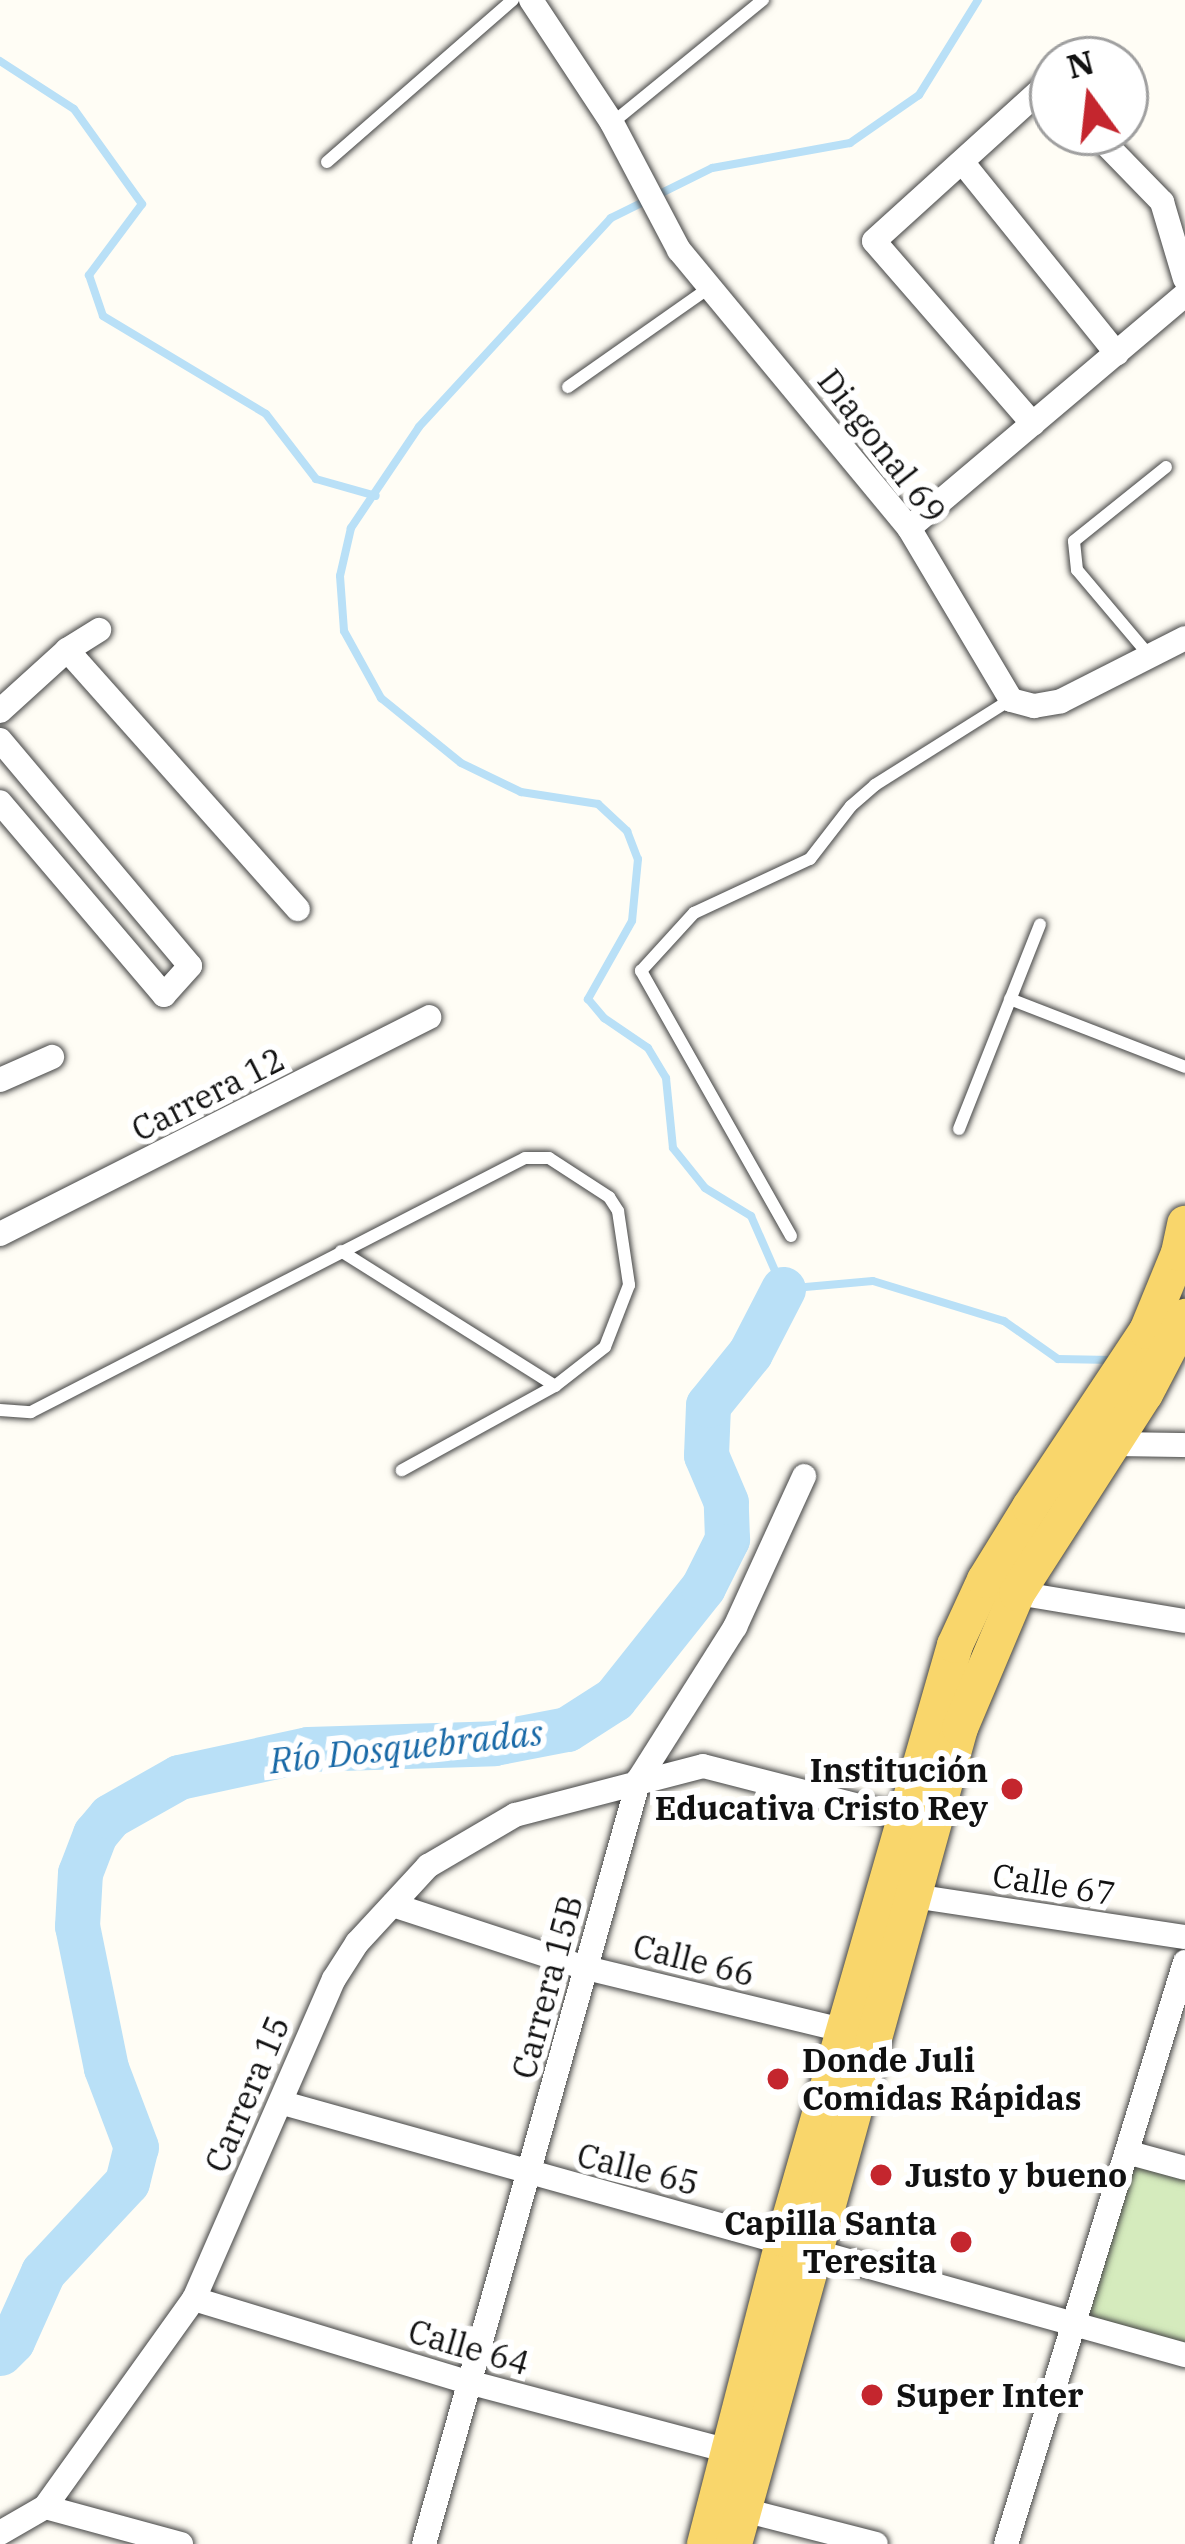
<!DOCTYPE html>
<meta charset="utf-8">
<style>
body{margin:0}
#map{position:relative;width:1185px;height:2544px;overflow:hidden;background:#fffdf5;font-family:"IBM Plex Serif",serif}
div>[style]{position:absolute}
.green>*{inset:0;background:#d5ebbd}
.stream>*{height:8px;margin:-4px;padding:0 4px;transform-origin:4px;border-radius:4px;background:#b9e0f7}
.river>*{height:45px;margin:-22.5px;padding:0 22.5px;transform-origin:22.5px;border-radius:22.5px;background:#b9e0f7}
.roads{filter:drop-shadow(0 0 3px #444) drop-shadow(0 0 3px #444)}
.lane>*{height:12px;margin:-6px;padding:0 6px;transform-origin:6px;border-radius:6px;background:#fff}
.street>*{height:24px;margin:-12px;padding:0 12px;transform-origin:12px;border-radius:12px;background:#fff}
.primary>*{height:36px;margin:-18px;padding:0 18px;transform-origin:18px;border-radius:18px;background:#f9d66b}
.dots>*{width:33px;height:33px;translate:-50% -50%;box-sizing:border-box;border:6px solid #fff;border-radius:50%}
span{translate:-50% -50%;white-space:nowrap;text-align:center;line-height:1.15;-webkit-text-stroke:12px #fff;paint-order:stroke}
.street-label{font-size:33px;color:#111}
.poi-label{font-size:33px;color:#111;font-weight:700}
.right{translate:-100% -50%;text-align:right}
.left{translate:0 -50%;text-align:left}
.water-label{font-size:36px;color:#1768a6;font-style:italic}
.north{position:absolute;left:1029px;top:36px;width:120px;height:120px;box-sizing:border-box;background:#fff;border:3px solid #a0a0a0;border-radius:50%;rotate:345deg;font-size:33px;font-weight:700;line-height:48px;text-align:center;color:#111}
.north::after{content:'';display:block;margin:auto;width:42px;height:54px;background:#c4262e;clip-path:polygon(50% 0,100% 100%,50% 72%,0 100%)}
</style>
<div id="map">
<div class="green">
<i style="clip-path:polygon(1130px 2153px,1185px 2168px,1185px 2355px,1073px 2326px)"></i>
</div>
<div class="stream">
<i style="left:978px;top:0;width:112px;rotate:121.8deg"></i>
<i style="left:919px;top:95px;width:84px;rotate:145.2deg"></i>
<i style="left:850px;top:143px;width:140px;rotate:169.7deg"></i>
<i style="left:712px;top:168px;width:113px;rotate:153.7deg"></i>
<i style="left:611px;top:218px;width:284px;rotate:132.6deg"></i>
<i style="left:419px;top:427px;width:122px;rotate:124deg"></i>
<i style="left:351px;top:528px;width:49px;rotate:102.9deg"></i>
<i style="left:340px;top:576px;width:55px;rotate:85.8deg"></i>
<i style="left:344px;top:631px;width:77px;rotate:61.1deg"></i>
<i style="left:381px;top:698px;width:103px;rotate:39.1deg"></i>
<i style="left:461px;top:763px;width:67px;rotate:25.8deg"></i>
<i style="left:521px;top:792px;width:78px;rotate:8.9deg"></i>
<i style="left:598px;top:804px;width:40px;rotate:43deg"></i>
<i style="left:627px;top:831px;width:30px;rotate:69deg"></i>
<i style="left:638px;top:859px;width:62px;rotate:95.5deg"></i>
<i style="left:632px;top:921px;width:90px;rotate:119.4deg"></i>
<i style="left:588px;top:999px;width:25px;rotate:50deg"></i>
<i style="left:604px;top:1018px;width:53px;rotate:34.3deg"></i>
<i style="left:648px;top:1048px;width:35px;rotate:59deg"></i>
<i style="left:666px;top:1078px;width:70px;rotate:84.3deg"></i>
<i style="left:673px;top:1148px;width:51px;rotate:51.3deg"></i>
<i style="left:705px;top:1188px;width:54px;rotate:31.3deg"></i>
<i style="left:751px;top:1216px;width:80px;rotate:66.3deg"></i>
<i style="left:783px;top:1289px;width:90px;rotate:-5.1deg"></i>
<i style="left:873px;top:1281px;width:137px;rotate:17deg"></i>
<i style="left:1004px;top:1321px;width:66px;rotate:35.1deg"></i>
<i style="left:1058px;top:1359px;width:54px;rotate:1.1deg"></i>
<i style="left:0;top:61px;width:88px;rotate:33deg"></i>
<i style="left:74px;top:109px;width:117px;rotate:54.4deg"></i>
<i style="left:142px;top:204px;width:89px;rotate:126.7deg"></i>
<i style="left:89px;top:275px;width:43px;rotate:71.1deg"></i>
<i style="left:103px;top:316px;width:190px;rotate:31deg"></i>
<i style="left:266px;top:414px;width:82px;rotate:52.4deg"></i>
<i style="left:316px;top:479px;width:62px;rotate:15.8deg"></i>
</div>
<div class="river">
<i style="left:0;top:2353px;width:17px;rotate:-45deg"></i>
<i style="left:12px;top:2341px;width:76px;rotate:-65.8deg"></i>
<i style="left:43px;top:2272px;width:123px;rotate:-47deg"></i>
<i style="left:127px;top:2182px;width:36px;rotate:-76deg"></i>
<i style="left:136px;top:2147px;width:85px;rotate:-110.8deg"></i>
<i style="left:106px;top:2068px;width:145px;rotate:-101.5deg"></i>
<i style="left:77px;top:1926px;width:53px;rotate:-86.8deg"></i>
<i style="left:80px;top:1873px;width:42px;rotate:-69deg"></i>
<i style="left:95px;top:1834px;width:23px;rotate:-50deg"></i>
<i style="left:110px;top:1816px;width:79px;rotate:-29.5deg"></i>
<i style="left:179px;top:1777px;width:132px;rotate:-12.2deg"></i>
<i style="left:308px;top:1749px;width:186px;rotate:-1.8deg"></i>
<i style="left:494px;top:1743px;width:74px;rotate:-10.9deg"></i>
<i style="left:567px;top:1729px;width:56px;rotate:-32.6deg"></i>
<i style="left:614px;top:1699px;width:143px;rotate:-51.5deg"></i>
<i style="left:703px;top:1587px;width:54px;rotate:-63.4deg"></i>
<i style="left:727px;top:1539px;width:37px;rotate:-92deg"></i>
<i style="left:726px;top:1502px;width:51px;rotate:-113.1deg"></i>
<i style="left:706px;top:1455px;width:50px;rotate:-87.7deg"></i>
<i style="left:708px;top:1405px;width:67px;rotate:-51.1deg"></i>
<i style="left:750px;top:1353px;width:72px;rotate:-62.7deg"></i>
</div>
<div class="roads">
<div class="lane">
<i style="left:612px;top:123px;width:195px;rotate:-39.2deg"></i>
<i style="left:327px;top:162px;width:247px;rotate:-41.1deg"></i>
<i style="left:568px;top:387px;width:172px;rotate:-35.1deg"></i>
<i style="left:1148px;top:654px;width:110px;rotate:-130.2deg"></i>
<i style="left:1077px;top:570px;width:29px;rotate:-96deg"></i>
<i style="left:1074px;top:541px;width:118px;rotate:-38.8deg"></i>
<i style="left:1010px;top:999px;width:188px;rotate:21.2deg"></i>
<i style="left:959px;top:1129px;width:220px;rotate:-68.4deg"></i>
<i style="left:791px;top:1236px;width:305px;rotate:-119.5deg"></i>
<i style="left:641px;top:971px;width:79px;rotate:-47.6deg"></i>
<i style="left:694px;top:913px;width:128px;rotate:-25deg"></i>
<i style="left:810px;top:859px;width:67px;rotate:-52.3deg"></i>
<i style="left:851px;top:806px;width:32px;rotate:-41deg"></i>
<i style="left:875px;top:785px;width:160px;rotate:-32.2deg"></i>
<i style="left:341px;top:1251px;width:253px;rotate:32.2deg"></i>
<i style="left:0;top:1410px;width:31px;rotate:4deg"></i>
<i style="left:31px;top:1412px;width:555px;rotate:-27.21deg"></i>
<i style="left:525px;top:1158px;width:24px"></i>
<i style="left:549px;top:1158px;width:72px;rotate:33deg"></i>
<i style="left:609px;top:1197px;width:17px;rotate:57deg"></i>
<i style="left:618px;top:1211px;width:75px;rotate:81.5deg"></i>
<i style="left:629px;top:1285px;width:66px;rotate:111.2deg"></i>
<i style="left:605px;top:1347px;width:63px;rotate:142deg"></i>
<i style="left:555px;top:1386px;width:175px;rotate:151.2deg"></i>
</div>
<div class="street">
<i style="left:531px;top:0;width:147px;rotate:56.6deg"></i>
<i style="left:612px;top:123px;width:144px;rotate:62.2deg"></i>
<i style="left:679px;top:250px;width:361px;rotate:50.4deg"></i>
<i style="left:909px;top:528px;width:200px;rotate:59.3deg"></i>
<i style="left:1011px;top:700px;width:24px;rotate:15deg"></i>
<i style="left:1034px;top:706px;width:27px;rotate:-10deg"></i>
<i style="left:1061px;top:701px;width:139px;rotate:-26.9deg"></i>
<i style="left:1094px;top:132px;width:98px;rotate:45.8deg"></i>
<i style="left:1162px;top:202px;width:80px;rotate:73.4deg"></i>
<i style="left:963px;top:163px;width:245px;rotate:51.1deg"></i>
<i style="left:1033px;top:424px;width:242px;rotate:-131deg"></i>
<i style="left:874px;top:241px;width:234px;rotate:-42.2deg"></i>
<i style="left:1047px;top:84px;width:8px;rotate:45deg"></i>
<i style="left:909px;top:528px;width:361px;rotate:-40.2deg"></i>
<i style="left:67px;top:650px;width:347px;rotate:48.3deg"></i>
<i style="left:0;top:711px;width:91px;rotate:-42.3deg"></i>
<i style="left:67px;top:650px;width:38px;rotate:-32deg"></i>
<i style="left:0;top:740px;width:295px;rotate:49.9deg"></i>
<i style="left:190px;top:966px;width:39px;rotate:132deg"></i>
<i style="left:164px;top:995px;width:253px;rotate:-130.4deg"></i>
<i style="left:0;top:1080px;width:57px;rotate:-23.9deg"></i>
<i style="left:0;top:1234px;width:481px;rotate:-26.8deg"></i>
<i style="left:1111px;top:1444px;width:74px;rotate:0.8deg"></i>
<i style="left:1017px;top:1593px;width:170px;rotate:9.5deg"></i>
<i style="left:913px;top:1896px;width:275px;rotate:8.6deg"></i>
<i style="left:393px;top:1905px;width:203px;rotate:18.1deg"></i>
<i style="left:586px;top:1968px;width:264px;rotate:13.6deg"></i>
<i style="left:283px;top:2103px;width:937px;rotate:15.61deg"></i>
<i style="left:1130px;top:2153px;width:57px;rotate:15.3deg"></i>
<i style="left:194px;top:2299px;width:286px;rotate:16.9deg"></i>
<i style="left:468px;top:2382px;width:270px;rotate:14.8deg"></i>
<i style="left:45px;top:2507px;width:141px;rotate:15.2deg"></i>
<i style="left:744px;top:2510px;width:136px;rotate:14.4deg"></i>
<i style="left:0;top:2533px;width:52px;rotate:-30deg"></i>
<i style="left:45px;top:2507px;width:256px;rotate:-54.4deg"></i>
<i style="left:194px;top:2299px;width:349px;rotate:-66.4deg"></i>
<i style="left:334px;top:1979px;width:43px;rotate:-57.4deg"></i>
<i style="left:357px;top:1943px;width:105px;rotate:-47.3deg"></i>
<i style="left:428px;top:1866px;width:101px;rotate:-30.4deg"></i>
<i style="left:515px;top:1815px;width:194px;rotate:-14.6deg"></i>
<i style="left:703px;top:1766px;width:210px;rotate:14.4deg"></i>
<i style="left:424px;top:2544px;width:795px;rotate:-74.3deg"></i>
<i style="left:639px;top:1779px;width:180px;rotate:-57.7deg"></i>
<i style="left:735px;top:1627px;width:166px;rotate:-65.4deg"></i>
<i style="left:1006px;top:2544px;width:609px;rotate:-72.9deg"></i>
</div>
<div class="primary">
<i style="left:705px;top:2544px;width:315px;rotate:-75.5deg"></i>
<i style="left:784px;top:2239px;width:618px;rotate:-73.94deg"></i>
<i style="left:955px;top:1645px;width:72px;rotate:-65.2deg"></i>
<i style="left:985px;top:1580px;width:86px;rotate:-58.3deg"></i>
<i style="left:1030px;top:1507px;width:211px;rotate:-56.4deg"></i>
<i style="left:1147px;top:1331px;width:84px;rotate:-67.7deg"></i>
<i style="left:1179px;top:1253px;width:30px;rotate:-78deg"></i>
<i style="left:734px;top:2544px;width:847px;rotate:-74.52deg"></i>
<i style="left:960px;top:1728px;width:147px;rotate:-67.1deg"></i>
<i style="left:1017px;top:1593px;width:237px;rotate:-57.3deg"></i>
<i style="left:1145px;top:1394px;width:87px;rotate:-62.5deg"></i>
</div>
</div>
<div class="dots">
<i style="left:1012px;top:1789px;background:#c4262e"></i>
<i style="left:778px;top:2079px;background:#c4262e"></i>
<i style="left:881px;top:2175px;background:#c4262e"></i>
<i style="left:961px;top:2242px;background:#c4262e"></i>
<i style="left:872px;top:2395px;background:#c4262e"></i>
</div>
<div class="street-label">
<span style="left:882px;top:446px;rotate:52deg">Diagonal 69</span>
<span style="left:208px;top:1094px;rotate:-27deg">Carrera 12</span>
<span style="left:1054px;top:1884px;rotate:9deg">Calle 67</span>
<span style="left:694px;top:1960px;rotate:14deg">Calle 66</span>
<span style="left:547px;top:1987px;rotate:-75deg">Carrera 15B</span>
<span style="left:247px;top:2094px;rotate:-67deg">Carrera 15</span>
<span style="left:638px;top:2169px;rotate:14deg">Calle 65</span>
<span style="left:469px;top:2347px;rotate:16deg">Calle 64</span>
</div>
<div class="poi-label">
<span class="right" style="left:988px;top:1789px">Institución<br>Educativa Cristo Rey</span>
<span class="left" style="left:802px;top:2079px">Donde Juli<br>Comidas Rápidas</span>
<span class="left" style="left:905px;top:2175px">Justo y bueno</span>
<span class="right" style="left:937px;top:2242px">Capilla Santa<br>Teresita</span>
<span class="left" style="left:896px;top:2395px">Super Inter</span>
</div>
<div class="water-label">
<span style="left:406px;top:1746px;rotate:-6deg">Río Dosquebradas</span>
</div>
<div class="north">N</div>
</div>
